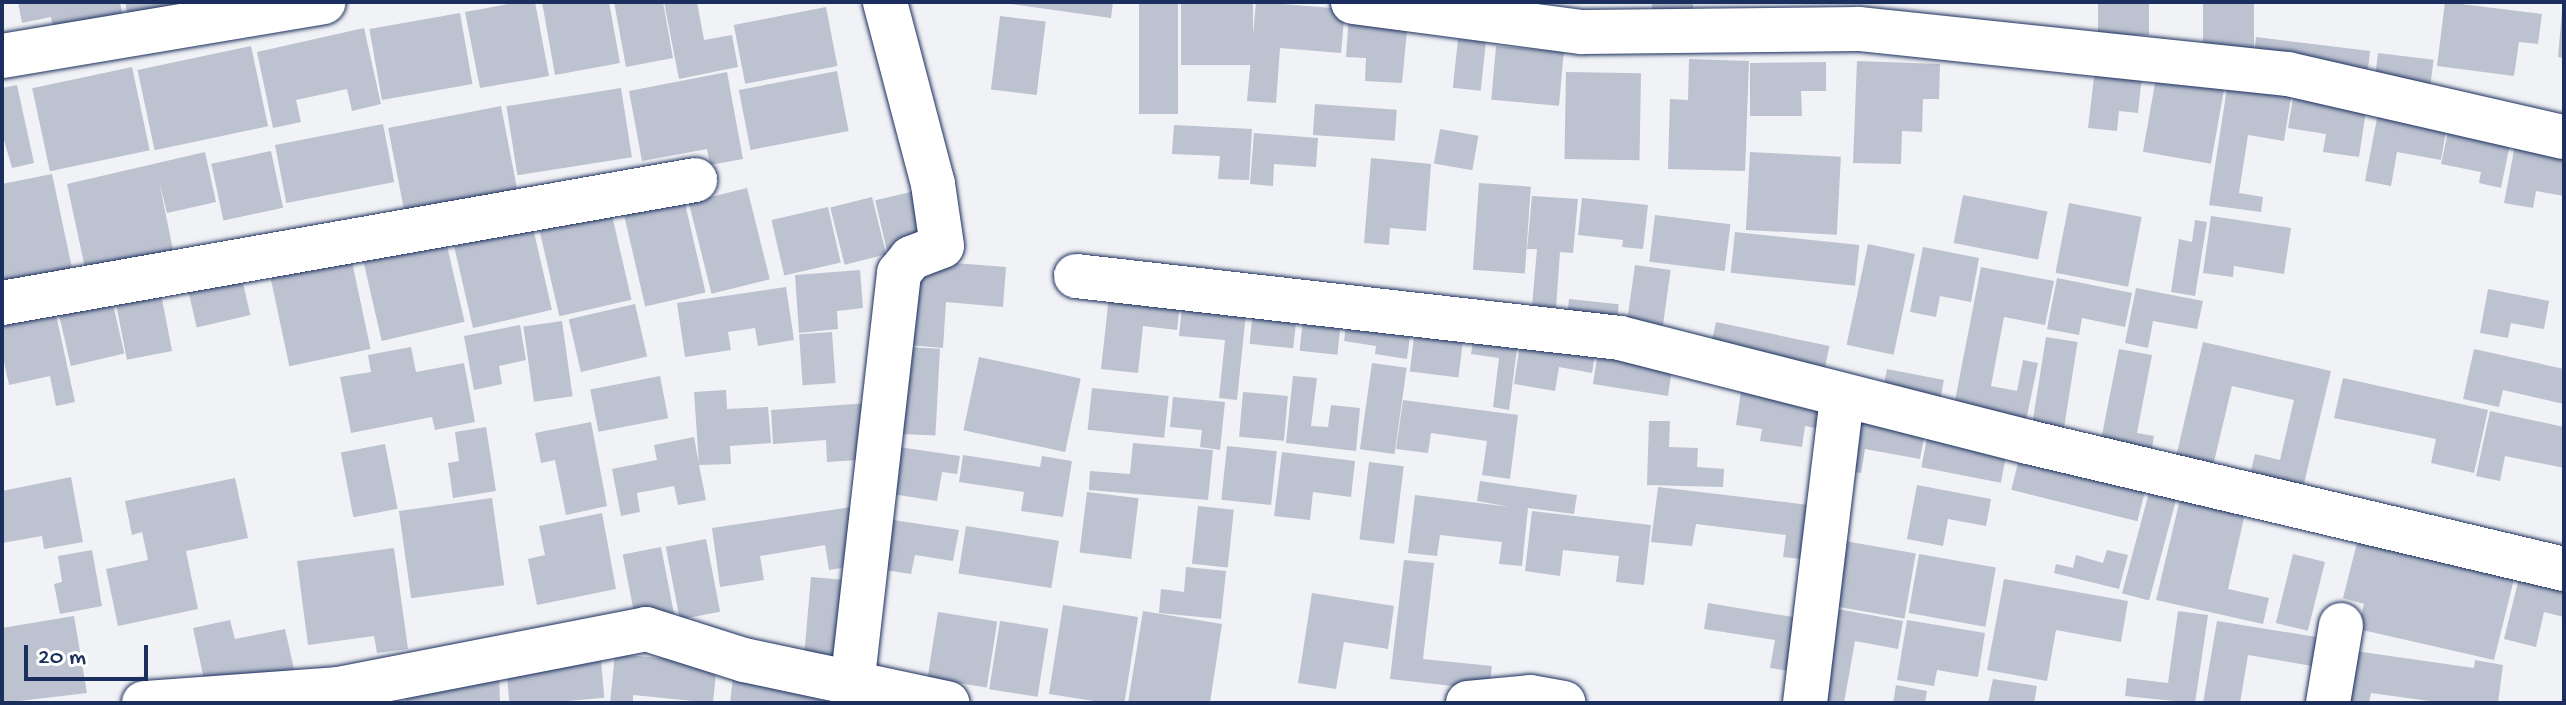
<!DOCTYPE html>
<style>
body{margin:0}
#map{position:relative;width:2566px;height:705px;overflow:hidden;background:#f1f2f5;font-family:"Gochi Hand",sans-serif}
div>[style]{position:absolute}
.building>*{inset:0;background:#bcc2d0;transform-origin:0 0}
.roads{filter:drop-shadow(0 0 2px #1b2f5e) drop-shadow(0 0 2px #1b2f5e)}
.street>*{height:44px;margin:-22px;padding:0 22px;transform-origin:22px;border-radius:22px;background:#fff}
span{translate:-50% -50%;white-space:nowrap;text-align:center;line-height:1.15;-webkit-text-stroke:7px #fff;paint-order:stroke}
.frame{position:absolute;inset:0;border:4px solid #1b2f5e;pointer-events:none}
.scale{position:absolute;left:24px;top:645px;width:124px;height:36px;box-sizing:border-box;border:4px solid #1b2f5e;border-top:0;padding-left:10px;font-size:24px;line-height:28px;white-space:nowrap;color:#1b2f5e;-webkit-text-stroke:6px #fff;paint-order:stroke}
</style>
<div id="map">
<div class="building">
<i style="clip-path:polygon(18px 2px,120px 2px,125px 28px,56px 42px,51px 17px,22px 23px)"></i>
<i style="clip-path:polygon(125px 2px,196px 2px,128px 16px)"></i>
<i style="clip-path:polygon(520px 2px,535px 2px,549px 76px,480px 88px,465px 12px)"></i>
<i style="clip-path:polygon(542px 2px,609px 2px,620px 63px,555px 75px)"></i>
<i style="clip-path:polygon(614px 2px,663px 2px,673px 58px,626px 67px)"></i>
<i style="clip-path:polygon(664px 2px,697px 2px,704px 40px,732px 35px,738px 67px,679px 79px)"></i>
<i style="clip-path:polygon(996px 2px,1113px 2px,1111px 18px)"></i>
<i style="left:1139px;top:2px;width:39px;height:112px"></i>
<i style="left:1181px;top:2px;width:72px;height:63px"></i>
<i style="clip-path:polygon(1256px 2px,1345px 9px,1341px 53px,1280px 48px,1276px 103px,1247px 101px)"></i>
<i style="left:1652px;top:2px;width:41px;height:17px"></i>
<i style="left:2098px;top:2px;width:51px;height:33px"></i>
<i style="left:2203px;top:2px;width:51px;height:48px"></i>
<i style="clip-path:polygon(2445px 2px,2542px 14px,2538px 44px,2519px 42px,2514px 76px,2437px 66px)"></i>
<i style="left:826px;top:7px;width:60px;height:94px;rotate:79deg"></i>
<i style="clip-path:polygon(2562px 11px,2564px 12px,2564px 58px,2558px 57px)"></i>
<i style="left:460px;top:13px;width:72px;height:92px;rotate:80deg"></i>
<i style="clip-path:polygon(1349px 15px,1408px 20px,1402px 83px,1365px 81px,1366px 58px,1346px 57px)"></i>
<i style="left:1000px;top:16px;width:46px;height:74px;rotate:7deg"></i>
<i style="clip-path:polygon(364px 28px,381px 104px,352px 111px,347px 89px,296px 100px,301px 122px,273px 128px,257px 52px)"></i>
<i style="left:2256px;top:37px;width:115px;height:24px;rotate:7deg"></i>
<i style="left:1458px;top:39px;width:28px;height:49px;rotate:6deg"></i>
<i style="left:251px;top:46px;width:82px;height:116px;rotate:78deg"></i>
<i style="left:1496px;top:46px;width:68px;height:54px;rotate:5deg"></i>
<i style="left:2378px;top:53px;width:56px;height:28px;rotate:7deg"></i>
<i style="clip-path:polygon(1689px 59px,1749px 61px,1745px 171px,1668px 169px,1670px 99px,1688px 100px)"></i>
<i style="clip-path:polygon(1857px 61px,1940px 64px,1939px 99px,1923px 99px,1922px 132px,1902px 131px,1901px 164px,1853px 163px)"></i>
<i style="clip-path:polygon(1826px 62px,1826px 91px,1801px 91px,1802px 116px,1750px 116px,1750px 63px)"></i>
<i style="left:132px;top:67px;width:85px;height:102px;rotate:78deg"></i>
<i style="clip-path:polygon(2095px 69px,2142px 75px,2138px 113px,2119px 111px,2117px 131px,2088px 128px)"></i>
<i style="left:837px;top:71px;width:61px;height:100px;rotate:79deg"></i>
<i style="clip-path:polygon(727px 72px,743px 159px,710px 165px,707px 149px,642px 161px,629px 91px)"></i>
<i style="left:1566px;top:72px;width:75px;height:87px;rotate:1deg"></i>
<i style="left:2157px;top:72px;width:69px;height:81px;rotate:10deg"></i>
<i style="clip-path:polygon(2229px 75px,2293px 85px,2284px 141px,2248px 135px,2239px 193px,2263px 197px,2261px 212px,2209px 205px)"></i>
<i style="clip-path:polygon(17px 85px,34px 163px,12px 168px,2px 133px,2px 88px)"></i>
<i style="clip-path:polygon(2295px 86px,2368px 97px,2359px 157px,2323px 152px,2326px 134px,2288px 128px)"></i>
<i style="left:621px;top:88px;width:70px;height:116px;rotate:81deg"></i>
<i style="left:1315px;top:104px;width:82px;height:31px;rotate:4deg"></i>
<i style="left:501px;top:106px;width:92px;height:115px;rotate:79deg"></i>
<i style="clip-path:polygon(2378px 113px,2447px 125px,2441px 160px,2397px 152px,2391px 186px,2365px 181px)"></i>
<i style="left:383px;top:124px;width:59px;height:110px;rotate:79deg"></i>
<i style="clip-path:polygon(1174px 125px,1252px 129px,1249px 180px,1218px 179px,1220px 156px,1172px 154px)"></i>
<i style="clip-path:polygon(2449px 127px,2511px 139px,2501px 188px,2479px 183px,2481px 172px,2441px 164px)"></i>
<i style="left:1440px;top:129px;width:39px;height:35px;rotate:10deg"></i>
<i style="clip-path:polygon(1254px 133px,1318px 138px,1316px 167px,1274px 164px,1273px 186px,1250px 184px)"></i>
<i style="clip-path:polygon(2516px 140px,2564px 149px,2564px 196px,2536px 191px,2533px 208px,2504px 203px)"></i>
<i style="left:271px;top:151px;width:58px;height:61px;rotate:78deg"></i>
<i style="clip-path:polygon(205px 152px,216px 202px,167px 213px,159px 181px,173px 250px,85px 268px,67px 184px)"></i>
<i style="left:1750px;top:152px;width:91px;height:78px;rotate:3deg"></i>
<i style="clip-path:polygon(1371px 158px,1431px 164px,1426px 231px,1390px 228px,1389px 245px,1364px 243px)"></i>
<i style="clip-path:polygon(52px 174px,72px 268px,2px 283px,2px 184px)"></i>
<i style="left:1479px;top:183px;width:52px;height:87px;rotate:4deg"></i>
<i style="left:747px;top:188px;width:94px;height:60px;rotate:76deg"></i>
<i style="left:924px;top:189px;width:53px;height:50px;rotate:77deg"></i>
<i style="left:1963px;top:195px;width:86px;height:49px;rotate:11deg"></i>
<i style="clip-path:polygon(1532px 196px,1578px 199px,1573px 253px,1560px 252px,1556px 308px,1532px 306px,1537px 249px,1527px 249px)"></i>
<i style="left:872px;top:197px;width:59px;height:43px;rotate:76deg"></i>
<i style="clip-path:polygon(1582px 198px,1648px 205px,1643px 249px,1622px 247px,1623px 240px,1578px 235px)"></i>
<i style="left:684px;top:199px;width:96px;height:62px;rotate:77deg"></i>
<i style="left:2069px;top:203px;width:74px;height:71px;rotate:11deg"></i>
<i style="left:828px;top:207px;width:57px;height:58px;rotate:77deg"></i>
<i style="left:611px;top:211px;width:91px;height:74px;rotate:77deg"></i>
<i style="left:1655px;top:215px;width:76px;height:47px;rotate:7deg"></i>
<i style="clip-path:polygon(2211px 216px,2291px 228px,2284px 274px,2234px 266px,2233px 277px,2203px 273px)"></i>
<i style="clip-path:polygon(2195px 220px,2207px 222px,2195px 296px,2171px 292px,2179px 239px,2192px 242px)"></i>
<i style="left:533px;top:228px;width:84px;height:81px;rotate:77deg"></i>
<i style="left:1735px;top:232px;width:125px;height:41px;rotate:6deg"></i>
<i style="left:445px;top:237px;width:87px;height:85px;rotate:77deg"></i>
<i style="left:1868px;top:244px;width:48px;height:103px;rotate:12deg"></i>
<i style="clip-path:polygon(1923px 247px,1979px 258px,1971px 302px,1940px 296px,1936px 317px,1910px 312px)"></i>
<i style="left:351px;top:257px;width:94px;height:83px;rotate:78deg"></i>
<i style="clip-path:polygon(916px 260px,1006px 267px,1003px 307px,946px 302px,943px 348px,908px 345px)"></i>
<i style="left:1635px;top:265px;width:36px;height:64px;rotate:8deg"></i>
<i style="clip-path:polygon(1981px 267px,2054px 281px,2045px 325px,2004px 317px,1991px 386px,2017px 391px,2023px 360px,2038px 363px,2024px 430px,1952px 416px)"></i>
<i style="clip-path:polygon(860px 270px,863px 308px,837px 311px,838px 329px,799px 333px,795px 275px)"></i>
<i style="clip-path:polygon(2057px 278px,2132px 293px,2125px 327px,2082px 318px,2079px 335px,2047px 329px)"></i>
<i style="left:242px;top:279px;width:37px;height:55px;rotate:77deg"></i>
<i style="clip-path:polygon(786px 287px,794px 340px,758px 346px,755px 328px,728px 332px,731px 350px,685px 357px,677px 303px)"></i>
<i style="clip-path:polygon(1110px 287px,1181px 295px,1177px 330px,1143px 326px,1138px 373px,1101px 369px)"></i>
<i style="clip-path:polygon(2136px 288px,2203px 301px,2197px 329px,2153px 321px,2148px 348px,2125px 343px)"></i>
<i style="clip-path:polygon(2488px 289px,2549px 301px,2544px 329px,2511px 323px,2508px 338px,2480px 333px)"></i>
<i style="left:161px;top:294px;width:58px;height:46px;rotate:79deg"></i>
<i style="clip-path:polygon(1183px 297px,1247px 303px,1237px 400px,1219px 398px,1225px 340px,1179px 336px)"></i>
<i style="left:1569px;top:299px;width:50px;height:23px;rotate:6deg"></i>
<i style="left:112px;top:300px;width:55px;height:55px;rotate:77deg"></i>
<i style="left:1254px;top:301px;width:44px;height:43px;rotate:6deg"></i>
<i style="left:635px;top:304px;width:54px;height:68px;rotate:77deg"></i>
<i style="left:1304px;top:309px;width:38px;height:42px;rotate:6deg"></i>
<i style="clip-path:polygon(55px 310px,75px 402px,56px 406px,50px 376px,9px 385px,2px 353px,2px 322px)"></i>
<i style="clip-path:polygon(1348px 312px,1412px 321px,1407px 359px,1375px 354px,1376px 346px,1344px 341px)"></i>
<i style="left:562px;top:321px;width:76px;height:39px;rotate:82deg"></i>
<i style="left:1416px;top:321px;width:49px;height:51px;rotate:7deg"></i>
<i style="left:1716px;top:322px;width:116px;height:35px;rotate:12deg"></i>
<i style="clip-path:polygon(520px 325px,526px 360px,499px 366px,502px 384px,474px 390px,464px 336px)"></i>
<i style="clip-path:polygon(1475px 328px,1519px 334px,1509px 410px,1493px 407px,1499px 358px,1471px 354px)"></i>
<i style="clip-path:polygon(1522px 330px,1597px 342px,1592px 373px,1559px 367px,1555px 391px,1514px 384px)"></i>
<i style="left:832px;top:332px;width:51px;height:33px;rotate:86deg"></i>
<i style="left:2046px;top:337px;width:32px;height:94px;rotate:9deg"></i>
<i style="clip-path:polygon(2203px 342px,2331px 371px,2302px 492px,2249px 479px,2255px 454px,2280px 460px,2294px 400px,2232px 386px,2213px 466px,2176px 457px)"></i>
<i style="clip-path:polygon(1599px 344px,1673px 362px,1668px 396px,1593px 384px)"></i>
<i style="clip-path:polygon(411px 347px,416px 372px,464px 363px,475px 422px,435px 430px,432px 417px,351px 433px,340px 377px,371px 372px,368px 355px)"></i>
<i style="left:907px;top:347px;width:33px;height:87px;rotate:3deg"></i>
<i style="clip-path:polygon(2119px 349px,2152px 355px,2137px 433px,2154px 436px,2150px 460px,2099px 450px)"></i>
<i style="clip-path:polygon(2474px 349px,2564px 369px,2564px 404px,2503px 390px,2499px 407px,2463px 399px)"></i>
<i style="left:979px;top:357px;width:104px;height:75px;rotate:12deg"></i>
<i style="left:1372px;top:363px;width:35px;height:87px;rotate:8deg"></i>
<i style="left:1887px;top:369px;width:58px;height:29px;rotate:11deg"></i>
<i style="left:660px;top:376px;width:43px;height:71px;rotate:79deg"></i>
<i style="clip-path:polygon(1293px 376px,1317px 378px,1311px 426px,1328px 427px,1331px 405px,1360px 408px,1356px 451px,1286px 443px)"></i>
<i style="clip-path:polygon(2343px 378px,2488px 410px,2474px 473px,2431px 463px,2436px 439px,2334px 418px)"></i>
<i style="left:1092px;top:388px;width:77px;height:42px;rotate:6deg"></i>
<i style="clip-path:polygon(726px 390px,727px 409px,768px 407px,771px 443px,730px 446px,731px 464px,699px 465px,706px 500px,678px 505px,674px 486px,637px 493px,640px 512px,621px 516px,612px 469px,657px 460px,654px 445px,694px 437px,699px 464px,694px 392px)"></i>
<i style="clip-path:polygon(1741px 391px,1833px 403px,1829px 430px,1805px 426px,1802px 447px,1760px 441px,1762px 429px,1736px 425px)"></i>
<i style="left:1243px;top:392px;width:45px;height:45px;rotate:5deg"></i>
<i style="clip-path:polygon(1173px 397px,1225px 402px,1220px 450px,1200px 447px,1202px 430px,1170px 427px)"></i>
<i style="clip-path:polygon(1403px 400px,1518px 415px,1510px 479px,1482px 475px,1487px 441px,1431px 433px,1428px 453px,1396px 449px)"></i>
<i style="clip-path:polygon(869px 403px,873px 459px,827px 462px,826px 440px,773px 444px,771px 410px)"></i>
<i style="clip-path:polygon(2490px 411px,2564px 427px,2564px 468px,2505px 456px,2500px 481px,2476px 476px)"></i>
<i style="clip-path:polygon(1849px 412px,1926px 426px,1920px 459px,1865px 449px,1861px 473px,1838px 469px)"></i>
<i style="clip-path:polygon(1649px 421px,1670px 421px,1669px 447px,1698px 448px,1697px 467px,1724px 469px,1723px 487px,1647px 485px)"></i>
<i style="clip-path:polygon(591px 422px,607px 506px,566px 515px,555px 460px,541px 463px,535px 433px)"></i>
<i style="clip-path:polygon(486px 427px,496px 491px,453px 498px,448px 463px,459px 461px,455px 432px)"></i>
<i style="left:1928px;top:433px;width:81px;height:35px;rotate:11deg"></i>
<i style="clip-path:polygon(1133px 443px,1213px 450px,1208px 500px,1089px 490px,1090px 471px,1130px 474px)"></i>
<i style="left:385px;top:444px;width:66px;height:45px;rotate:79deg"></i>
<i style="left:1227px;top:446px;width:50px;height:54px;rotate:6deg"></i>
<i style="clip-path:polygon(899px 447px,960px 456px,957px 474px,942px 472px,937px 501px,892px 494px)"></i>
<i style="left:2021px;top:451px;width:130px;height:40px;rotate:14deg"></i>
<i style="clip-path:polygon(1282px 452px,1355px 461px,1351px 497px,1313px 492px,1310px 520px,1274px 516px)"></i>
<i style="clip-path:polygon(963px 455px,1040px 467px,1042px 456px,1072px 461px,1063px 517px,1021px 511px,1024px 492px,959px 482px)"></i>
<i style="left:1369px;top:462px;width:35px;height:78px;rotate:7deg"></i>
<i style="clip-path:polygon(71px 477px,83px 542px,44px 549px,42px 536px,2px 543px,2px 491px)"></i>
<i style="clip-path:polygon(235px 478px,248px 538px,186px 551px,198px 609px,118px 626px,106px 569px,148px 560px,142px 532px,132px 535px,125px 501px)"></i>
<i style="clip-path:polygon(1480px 481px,1577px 495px,1574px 514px,1528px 508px,1522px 566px,1499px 564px,1502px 542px,1440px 535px,1437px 556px,1408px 553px,1415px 495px,1510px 507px,1477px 501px)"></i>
<i style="clip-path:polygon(1917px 485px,1991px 499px,1986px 526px,1948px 519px,1943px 546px,1907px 539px)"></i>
<i style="left:2151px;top:485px;width:28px;height:112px;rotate:15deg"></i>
<i style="clip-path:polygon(1658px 487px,1817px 506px,1810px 560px,1783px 557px,1786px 535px,1696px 524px,1692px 546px,1651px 542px)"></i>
<i style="left:1087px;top:492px;width:52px;height:61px;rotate:7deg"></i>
<i style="clip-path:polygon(2181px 495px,2246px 509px,2228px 589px,2269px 598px,2263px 624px,2156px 600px)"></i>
<i style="left:492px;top:498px;width:88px;height:94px;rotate:82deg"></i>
<i style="clip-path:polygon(858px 506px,853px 566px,829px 570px,825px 545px,760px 556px,764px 580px,720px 587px,712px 528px)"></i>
<i style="left:1198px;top:506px;width:36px;height:58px;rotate:6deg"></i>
<i style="clip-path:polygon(1532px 511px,1651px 525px,1644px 585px,1616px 582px,1619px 556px,1563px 550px,1560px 576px,1525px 571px)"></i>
<i style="clip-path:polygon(602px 513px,616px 589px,537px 605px,528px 559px,545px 555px,539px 526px)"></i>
<i style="clip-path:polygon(887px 519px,959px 530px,953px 561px,915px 555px,911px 574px,879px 569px)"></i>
<i style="left:966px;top:526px;width:94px;height:48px;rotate:9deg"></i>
<i style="clip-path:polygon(2359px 535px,2516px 571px,2494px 660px,2358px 629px,2364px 604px,2343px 598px)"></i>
<i style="left:706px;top:539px;width:74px;height:41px;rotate:79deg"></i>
<i style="left:1839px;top:540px;width:78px;height:66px;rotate:10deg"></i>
<i style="left:661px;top:547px;width:71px;height:39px;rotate:79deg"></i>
<i style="clip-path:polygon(394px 548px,408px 649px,377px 653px,374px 636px,308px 645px,297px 561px)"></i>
<i style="clip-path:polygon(92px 550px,102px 606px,60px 614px,54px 584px,62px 582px,58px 556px)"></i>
<i style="clip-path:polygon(2107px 550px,2128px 555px,2119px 589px,2054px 573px,2056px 564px,2073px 568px,2076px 555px,2103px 563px)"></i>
<i style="left:1919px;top:554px;width:78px;height:60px;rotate:10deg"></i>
<i style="left:2293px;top:554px;width:33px;height:71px;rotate:14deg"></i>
<i style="clip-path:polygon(1404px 560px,1434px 563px,1423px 659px,1492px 666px,1489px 690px,1390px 679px)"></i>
<i style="clip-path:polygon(1186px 567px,1226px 571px,1221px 619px,1159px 613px,1161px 589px,1184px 592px)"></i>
<i style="clip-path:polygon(2520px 574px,2564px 585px,2564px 617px,2544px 612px,2536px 647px,2504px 639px)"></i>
<i style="left:811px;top:577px;width:38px;height:92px;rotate:5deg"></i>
<i style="clip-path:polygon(2004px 579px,2128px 601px,2121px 642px,2056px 630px,2047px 681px,1987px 670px)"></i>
<i style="clip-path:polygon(1312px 593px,1394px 606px,1388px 649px,1344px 642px,1336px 689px,1298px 683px)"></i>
<i style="clip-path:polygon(1708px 603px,1811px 620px,1802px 673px,1770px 668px,1775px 640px,1704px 629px)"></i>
<i style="left:1063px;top:605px;width:76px;height:90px;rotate:9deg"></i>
<i style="clip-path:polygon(1832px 608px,1903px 621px,1898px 649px,1855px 641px,1844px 703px,1818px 703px)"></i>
<i style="clip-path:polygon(1143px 611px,1222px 624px,1210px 703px,1128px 703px)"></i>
<i style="clip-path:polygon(2178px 611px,2208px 615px,2195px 703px,2125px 696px,2127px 678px,2168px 683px)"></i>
<i style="left:938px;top:612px;width:60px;height:67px;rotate:9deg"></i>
<i style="clip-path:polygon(74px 616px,87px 693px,2px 703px,2px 628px)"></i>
<i style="clip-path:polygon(230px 620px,235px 639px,285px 629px,294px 669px,206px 689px,193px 628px)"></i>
<i style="clip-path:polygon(1907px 620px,1985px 633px,1978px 677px,1937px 670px,1934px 686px,1897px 680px)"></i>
<i style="left:1000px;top:621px;width:49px;height:69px;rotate:9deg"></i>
<i style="clip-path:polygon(2217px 621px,2329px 639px,2324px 668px,2248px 655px,2240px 703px,2203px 703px)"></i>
<i style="clip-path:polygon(2341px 649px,2474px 668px,2475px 660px,2503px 665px,2498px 703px,2444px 703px,2371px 693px,2369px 703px,2333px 703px)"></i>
<i style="clip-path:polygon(615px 654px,717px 663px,713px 703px,633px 695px,633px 703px,610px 703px)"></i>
<i style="left:601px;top:660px;width:38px;height:95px;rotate:85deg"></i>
<i style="clip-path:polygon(499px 674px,500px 703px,406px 703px,405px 679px)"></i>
<i style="clip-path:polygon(733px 677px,833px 689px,831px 703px,730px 703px)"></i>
<i style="clip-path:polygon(1993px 679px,2037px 686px,2034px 703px,1988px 703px)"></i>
<i style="clip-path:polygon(1896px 685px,1927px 691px,1925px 703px,1893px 703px)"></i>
</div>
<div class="roads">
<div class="street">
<i style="left:1353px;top:2px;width:231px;rotate:7.5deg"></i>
<i style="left:1582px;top:32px;width:277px;rotate:-0.6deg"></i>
<i style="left:1859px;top:29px;width:431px;rotate:6deg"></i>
<i style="left:2288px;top:74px;width:283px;rotate:12.9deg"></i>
<i style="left:2px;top:56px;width:326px;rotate:-9.5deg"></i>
<i style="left:1076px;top:276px;width:548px;rotate:6.5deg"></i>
<i style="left:1620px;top:338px;width:421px;rotate:14.3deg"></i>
<i style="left:2028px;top:442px;width:551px;rotate:13.33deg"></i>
<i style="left:2px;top:303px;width:704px;rotate:-10.06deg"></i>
<i style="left:852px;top:686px;width:416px;rotate:-83.5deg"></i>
<i style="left:899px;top:273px;width:19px;rotate:-51deg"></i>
<i style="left:911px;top:258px;width:33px;rotate:-21deg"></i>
<i style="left:942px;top:246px;width:63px;rotate:-98.3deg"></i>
<i style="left:933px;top:184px;width:188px;rotate:-104.8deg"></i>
<i style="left:144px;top:703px;width:195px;rotate:-4.1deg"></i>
<i style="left:338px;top:689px;width:314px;rotate:-11deg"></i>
<i style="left:646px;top:629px;width:103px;rotate:17.6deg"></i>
<i style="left:744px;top:660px;width:208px;rotate:12deg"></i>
<i style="left:1468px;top:703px;width:62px;rotate:-5.5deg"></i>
<i style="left:1530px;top:697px;width:34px;rotate:10deg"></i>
<i style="left:1805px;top:703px;width:310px;rotate:-83.1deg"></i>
<i style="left:2328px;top:703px;width:79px;rotate:-80.5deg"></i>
</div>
</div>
<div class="frame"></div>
<div class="scale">20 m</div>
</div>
